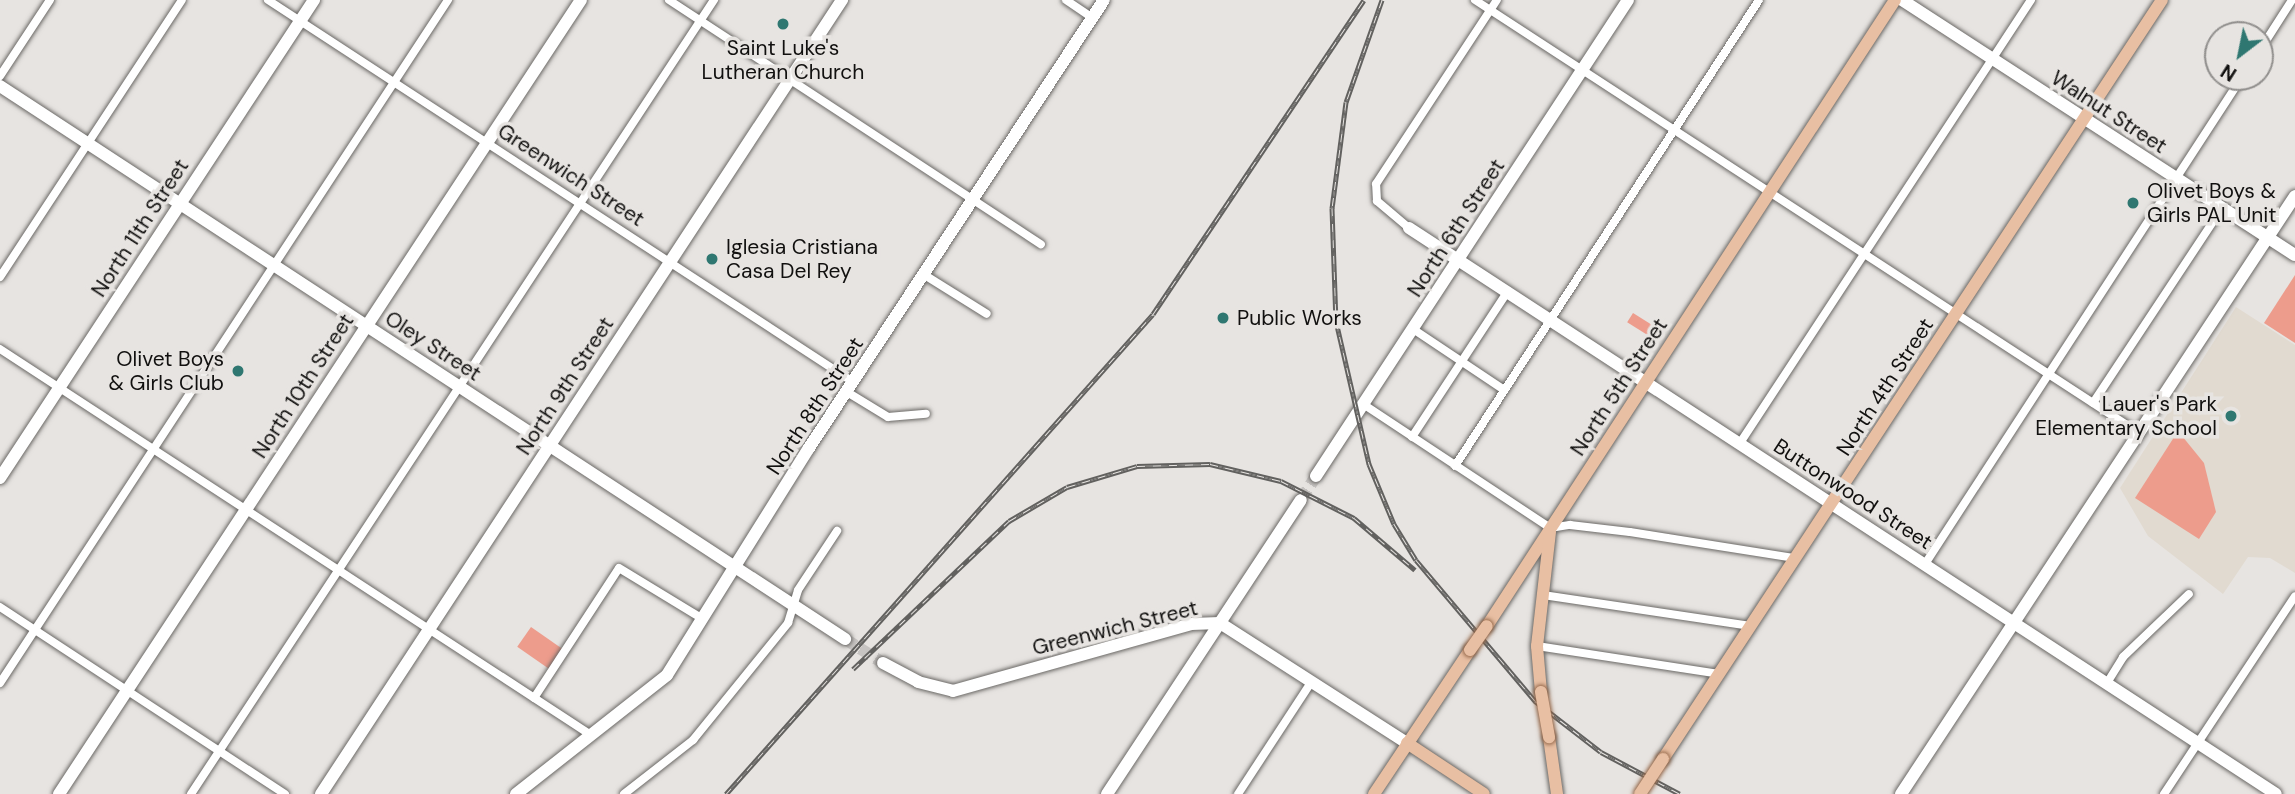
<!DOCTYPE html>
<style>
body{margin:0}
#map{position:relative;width:2295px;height:794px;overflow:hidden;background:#e7e4e1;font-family:"DM Sans",sans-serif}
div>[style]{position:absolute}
.built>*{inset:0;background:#e1dad0}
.green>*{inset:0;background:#ed9c8c;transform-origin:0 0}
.secondary-tunnel>*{height:12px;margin-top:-6px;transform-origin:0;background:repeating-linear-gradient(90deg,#c7c4c2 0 12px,transparent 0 18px)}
.roads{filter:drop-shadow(0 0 2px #6a6865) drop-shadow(0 0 2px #6a6865)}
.street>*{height:8px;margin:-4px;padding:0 4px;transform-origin:4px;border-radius:4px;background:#fff}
.secondary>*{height:12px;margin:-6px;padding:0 6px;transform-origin:6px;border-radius:6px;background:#fff}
.primary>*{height:12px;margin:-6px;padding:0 6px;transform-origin:6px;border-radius:6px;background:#e8bfa3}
.rail>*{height:5px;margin-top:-2.5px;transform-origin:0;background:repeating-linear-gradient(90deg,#e7e4e1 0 8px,#62615f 0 16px);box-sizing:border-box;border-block:2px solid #62615f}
.bridges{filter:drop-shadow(0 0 2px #936648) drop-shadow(0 0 2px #936648)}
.primary-bridge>*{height:12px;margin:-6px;padding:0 6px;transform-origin:6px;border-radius:6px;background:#e8bfa3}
.dots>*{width:19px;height:19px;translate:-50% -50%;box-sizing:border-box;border:4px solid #e7e4e1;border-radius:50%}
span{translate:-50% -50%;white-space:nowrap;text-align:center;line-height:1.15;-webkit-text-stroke:7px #e7e4e1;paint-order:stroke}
.poi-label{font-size:21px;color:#11100f}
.left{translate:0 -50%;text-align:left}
.right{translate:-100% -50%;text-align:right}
.street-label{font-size:21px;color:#11100f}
.north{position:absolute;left:2204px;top:21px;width:70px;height:70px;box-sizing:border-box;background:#e7e4e1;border:2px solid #918f8d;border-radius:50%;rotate:212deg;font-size:19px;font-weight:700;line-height:28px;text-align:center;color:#11100f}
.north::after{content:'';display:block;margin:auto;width:24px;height:32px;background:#2f7771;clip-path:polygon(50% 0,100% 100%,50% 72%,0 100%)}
</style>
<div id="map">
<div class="built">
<i style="clip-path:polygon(2236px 307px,2295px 345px,2295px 573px,2270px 558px,2248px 557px,2223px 594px,2148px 536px,2120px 488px)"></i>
</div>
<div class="green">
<i style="clip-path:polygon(2295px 275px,2295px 343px,2264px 323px)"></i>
<i style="left:1633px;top:313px;width:32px;height:11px;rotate:32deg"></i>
<i style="clip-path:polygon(2178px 431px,2204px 463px,2216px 512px,2199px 539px,2135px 498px)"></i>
<i style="left:531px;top:627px;width:39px;height:24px;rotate:35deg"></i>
</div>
<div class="secondary-tunnel">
<i style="left:1301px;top:500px;width:28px;rotate:-58deg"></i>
<i style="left:845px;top:639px;width:45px;rotate:32.3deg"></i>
</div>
<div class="roads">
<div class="street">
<i style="left:268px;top:0;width:699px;rotate:33.14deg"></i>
<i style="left:669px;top:0;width:445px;rotate:33.3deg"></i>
<i style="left:1066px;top:0;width:32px;rotate:34deg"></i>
<i style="left:1475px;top:0;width:793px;rotate:33.11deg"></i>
<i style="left:2260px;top:50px;width:59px;rotate:-57.4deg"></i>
<i style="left:0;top:76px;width:91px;rotate:-56.7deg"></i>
<i style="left:1409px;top:228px;width:42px;rotate:-139.8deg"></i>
<i style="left:1377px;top:201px;width:17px;rotate:-93deg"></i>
<i style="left:1376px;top:184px;width:220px;rotate:-56.7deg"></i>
<i style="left:923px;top:274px;width:75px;rotate:32deg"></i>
<i style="left:0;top:277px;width:331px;rotate:-56.7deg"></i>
<i style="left:1413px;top:329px;width:110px;rotate:33.8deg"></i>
<i style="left:0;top:349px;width:706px;rotate:33.15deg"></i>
<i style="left:847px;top:392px;width:48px;rotate:31.4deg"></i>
<i style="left:888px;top:417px;width:38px;rotate:-5deg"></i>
<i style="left:2093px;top:403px;width:234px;rotate:-56.5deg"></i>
<i style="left:1363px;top:404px;width:224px;rotate:33.5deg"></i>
<i style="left:1550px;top:528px;width:20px;rotate:-9deg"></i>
<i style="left:1570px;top:525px;width:60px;rotate:6.7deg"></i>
<i style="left:1630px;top:532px;width:167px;rotate:9deg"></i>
<i style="left:1412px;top:437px;width:175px;rotate:-56.7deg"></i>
<i style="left:1740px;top:443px;width:530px;rotate:-56.7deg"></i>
<i style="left:1455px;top:466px;width:556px;rotate:-56.88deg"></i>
<i style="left:1925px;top:564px;width:581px;rotate:-56.94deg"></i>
<i style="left:1543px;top:595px;width:210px;rotate:8.5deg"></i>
<i style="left:0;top:607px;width:341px;rotate:33.3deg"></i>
<i style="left:1537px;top:646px;width:184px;rotate:8.7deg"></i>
<i style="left:0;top:683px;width:817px;rotate:-56.74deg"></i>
<i style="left:2107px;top:683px;width:31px;rotate:-58deg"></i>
<i style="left:2123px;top:657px;width:91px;rotate:-43.7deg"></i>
<i style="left:534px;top:698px;width:155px;rotate:-56.8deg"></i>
<i style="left:619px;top:568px;width:98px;rotate:31.3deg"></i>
<i style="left:191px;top:794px;width:951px;rotate:-56.63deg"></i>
<i style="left:624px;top:794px;width:88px;rotate:-38deg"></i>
<i style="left:693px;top:740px;width:151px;rotate:-50.9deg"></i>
<i style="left:788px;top:623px;width:34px;rotate:-73deg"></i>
<i style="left:798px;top:590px;width:71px;rotate:-56.5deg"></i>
<i style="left:1238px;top:794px;width:135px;rotate:-56.8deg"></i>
<i style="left:2164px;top:794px;width:237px;rotate:-56.5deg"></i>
</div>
<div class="secondary">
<i style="left:1902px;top:0;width:468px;rotate:33deg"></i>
<i style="left:0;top:86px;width:1010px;rotate:33.2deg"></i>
<i style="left:1409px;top:228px;width:1035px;rotate:33.14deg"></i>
<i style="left:1316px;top:476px;width:569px;rotate:-56.76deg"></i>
<i style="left:0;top:478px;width:572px;rotate:-56.7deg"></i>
<i style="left:883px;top:663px;width:40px;rotate:28deg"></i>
<i style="left:918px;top:682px;width:36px;rotate:14deg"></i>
<i style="left:953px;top:691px;width:247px;rotate:-15.7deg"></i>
<i style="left:1191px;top:624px;width:29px;rotate:-2deg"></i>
<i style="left:1220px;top:623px;width:222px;rotate:32.7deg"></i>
<i style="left:59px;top:794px;width:950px;rotate:-56.68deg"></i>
<i style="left:321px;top:794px;width:950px;rotate:-56.73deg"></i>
<i style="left:516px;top:794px;width:192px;rotate:-38.2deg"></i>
<i style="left:667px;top:675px;width:268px;rotate:-58deg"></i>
<i style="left:809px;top:448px;width:536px;rotate:-56.64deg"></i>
<i style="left:1107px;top:794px;width:352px;rotate:-56.6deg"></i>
<i style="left:1901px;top:794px;width:716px;rotate:-56.62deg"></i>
</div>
<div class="primary">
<i style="left:1487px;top:626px;width:747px;rotate:-56.91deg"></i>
<i style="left:1541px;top:692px;width:46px;rotate:-95deg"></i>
<i style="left:1537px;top:646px;width:115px;rotate:-83.5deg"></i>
<i style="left:1549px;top:737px;width:58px;rotate:82deg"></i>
<i style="left:1407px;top:743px;width:92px;rotate:33.5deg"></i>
<i style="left:1663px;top:759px;width:908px;rotate:-56.68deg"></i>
<i style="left:1374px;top:794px;width:173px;rotate:-56.3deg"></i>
</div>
</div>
<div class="rail">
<i style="left:1382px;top:0;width:108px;rotate:109.4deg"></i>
<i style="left:1346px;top:102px;width:107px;rotate:97.5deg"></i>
<i style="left:1332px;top:208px;width:113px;rotate:88deg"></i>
<i style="left:1336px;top:321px;width:147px;rotate:77deg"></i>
<i style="left:1369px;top:464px;width:65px;rotate:67.4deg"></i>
<i style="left:1394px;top:524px;width:42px;rotate:58.6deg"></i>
<i style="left:1416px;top:560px;width:185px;rotate:49.8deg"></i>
<i style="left:1535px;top:701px;width:83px;rotate:37.7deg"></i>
<i style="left:1601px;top:752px;width:89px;rotate:28deg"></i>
<i style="left:853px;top:669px;width:215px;rotate:-43.5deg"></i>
<i style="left:1009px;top:521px;width:67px;rotate:-30.4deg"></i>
<i style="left:1067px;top:487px;width:73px;rotate:-16.7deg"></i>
<i style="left:1137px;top:466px;width:73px;rotate:-1.6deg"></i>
<i style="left:1210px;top:464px;width:73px;rotate:13.5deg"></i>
<i style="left:1281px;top:481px;width:82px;rotate:26.9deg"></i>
<i style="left:1354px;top:518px;width:80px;rotate:40.4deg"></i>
<i style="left:726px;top:794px;width:642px;rotate:-48.34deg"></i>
<i style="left:1153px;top:314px;width:378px;rotate:-56.1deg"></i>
</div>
<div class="bridges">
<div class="primary-bridge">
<i style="left:1470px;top:650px;width:29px;rotate:-55deg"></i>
<i style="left:1541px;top:692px;width:46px;rotate:79.9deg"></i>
<i style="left:1640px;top:794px;width:42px;rotate:-56.7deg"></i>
</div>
</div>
<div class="dots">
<i style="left:783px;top:24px;background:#2f7771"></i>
<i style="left:2133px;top:203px;background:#2f7771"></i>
<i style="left:712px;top:259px;background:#2f7771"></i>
<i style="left:1223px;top:318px;background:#2f7771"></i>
<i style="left:238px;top:371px;background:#2f7771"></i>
<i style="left:2231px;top:416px;background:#2f7771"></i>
</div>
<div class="poi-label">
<span style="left:783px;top:60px">Saint Luke's<br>Lutheran Church</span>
<span class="left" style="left:2147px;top:203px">Olivet Boys &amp;<br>Girls PAL Unit</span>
<span class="left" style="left:726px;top:259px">Iglesia Cristiana<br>Casa Del Rey</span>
<span class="left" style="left:1237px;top:318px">Public Works</span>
<span class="right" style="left:224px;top:371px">Olivet Boys<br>&amp; Girls Club</span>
<span class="right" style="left:2217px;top:416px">Lauer's Park<br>Elementary School</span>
</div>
<div class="street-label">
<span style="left:2109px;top:112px;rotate:33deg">Walnut Street</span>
<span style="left:571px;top:175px;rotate:33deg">Greenwich Street</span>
<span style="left:140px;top:228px;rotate:-57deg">North 11th Street</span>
<span style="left:1456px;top:228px;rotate:-57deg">North 6th Street</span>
<span style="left:433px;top:346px;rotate:33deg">Oley Street</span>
<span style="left:303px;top:386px;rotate:-57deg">North 10th Street</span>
<span style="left:565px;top:386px;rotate:-57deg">North 9th Street</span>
<span style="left:1619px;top:387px;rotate:-57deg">North 5th Street</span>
<span style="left:1885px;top:387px;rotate:-57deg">North 4th Street</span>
<span style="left:815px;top:406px;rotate:-57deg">North 8th Street</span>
<span style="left:1853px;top:494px;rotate:33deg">Buttonwood Street</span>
<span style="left:1115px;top:628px;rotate:-14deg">Greenwich Street</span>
</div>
<div class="north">N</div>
</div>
